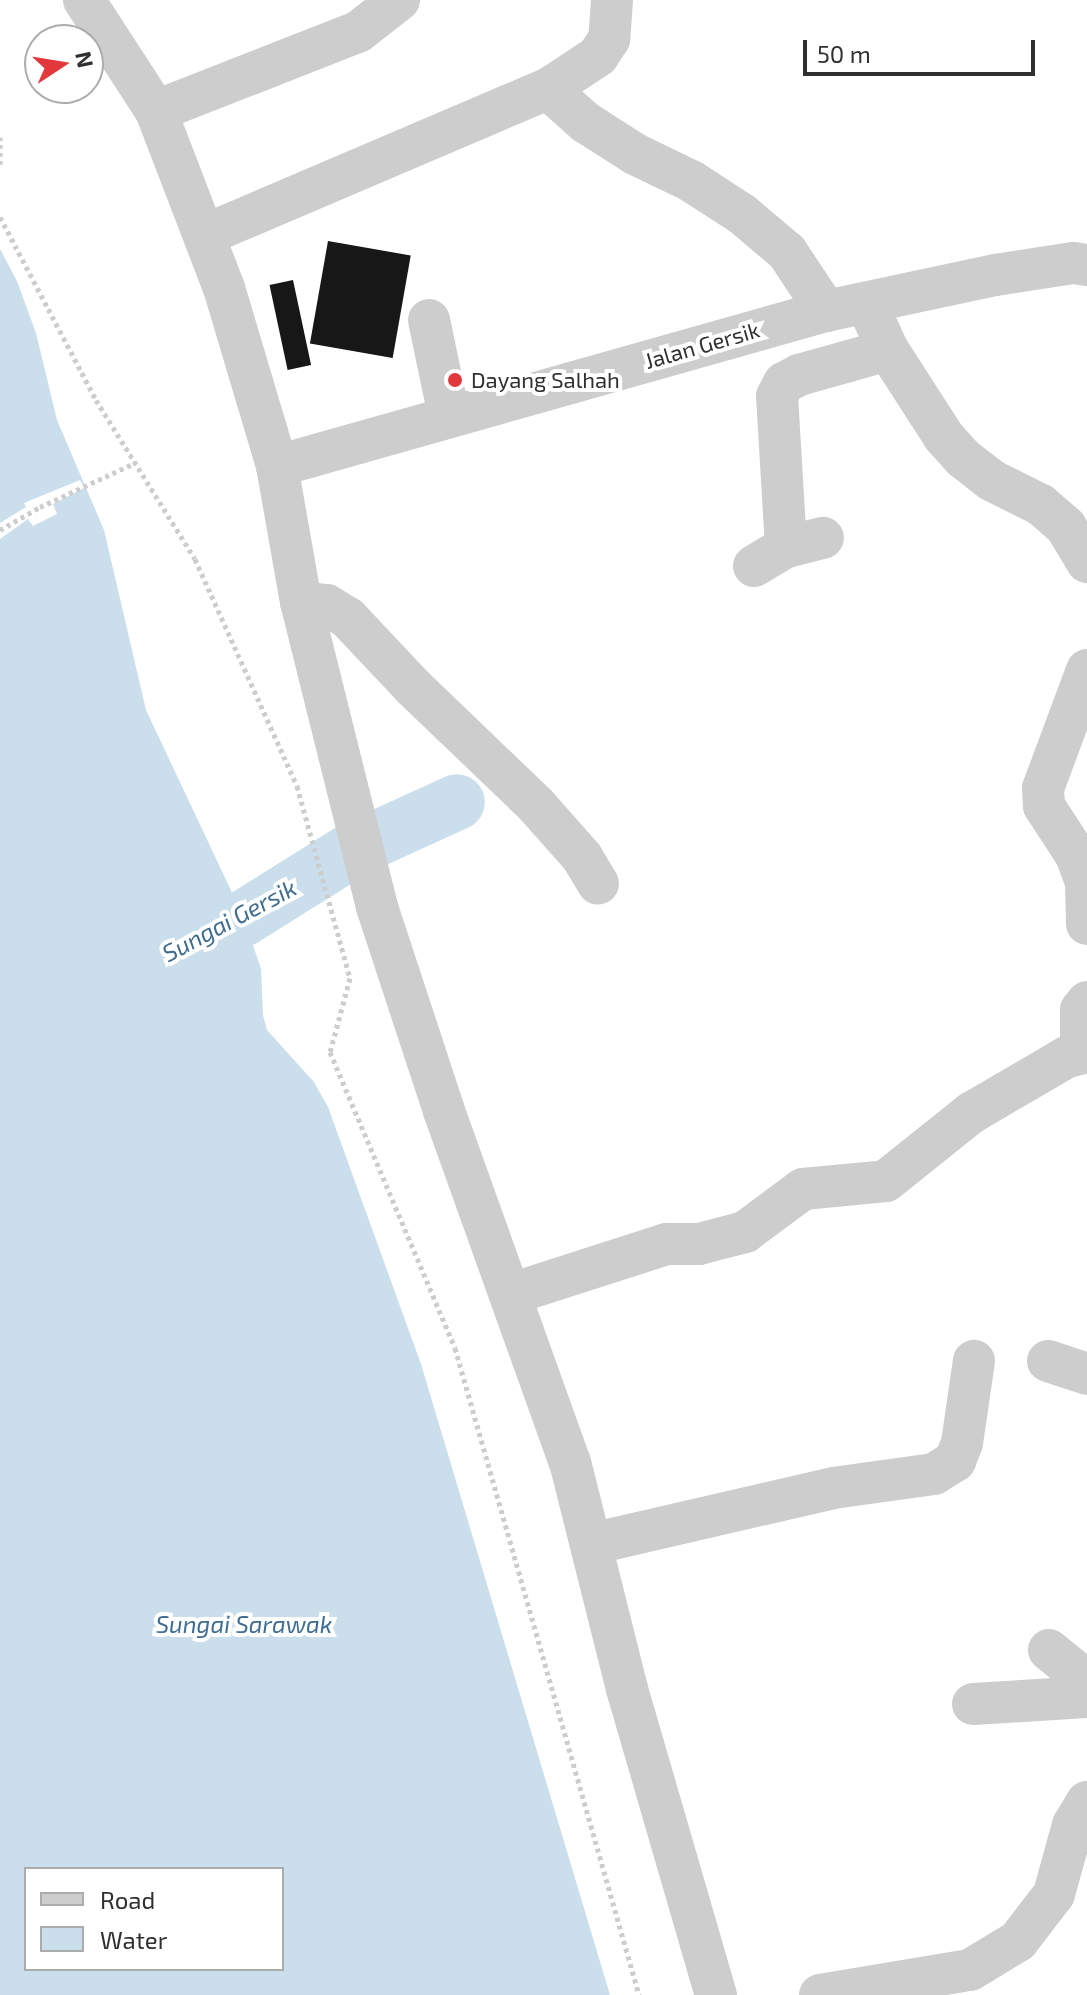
<!DOCTYPE html>
<style>
body{margin:0}
#map{position:relative;width:1087px;height:1995px;overflow:hidden;background:#fff;font-family:"Exo 2",sans-serif}
div>[style]{position:absolute}
.water>*{inset:0;background:#cbdeec}
.pier>*{inset:0;background:#fff}
.river>*{height:56px;margin:-28px;padding:0 28px;transform-origin:28px;border-radius:28px;background:#cbdeec}
.building>*{inset:0;background:#171717;transform-origin:0 0}
.path>*{height:5px;margin-top:-2.5px;transform-origin:0;background:repeating-linear-gradient(90deg,#cdcdcd 0 4px,transparent 0 8px)}
.minor>*{height:42px;margin:-21px;padding:0 21px;transform-origin:21px;border-radius:21px;background:#cdcdcd}
.dots>*{width:22px;height:22px;translate:-50% -50%;box-sizing:border-box;border:4px solid #fff;border-radius:50%}
span{translate:-50% -50%;white-space:nowrap;text-align:center;line-height:1.15;-webkit-text-stroke:8px #fff;paint-order:stroke}
.street-label{font-size:22px;color:#303030}
.poi-label{font-size:22px;color:#303030}
.left{translate:0 -50%;text-align:left}
.water-label{font-size:24px;color:#3f6d92;font-style:italic}
.legend{position:absolute;left:24px;top:1867px;width:260px;height:104px;box-sizing:border-box;background:#fff;border:2px solid #acacac;margin:0;padding:10px 14px;list-style:none;font-size:24px;color:#303030}
.legend li{display:flex;align-items:center;gap:16px;height:40px}
.legend b{width:40px;border:2px solid #acacac}
.north{position:absolute;left:24px;top:24px;width:80px;height:80px;box-sizing:border-box;background:#fff;border:2px solid #acacac;border-radius:50%;rotate:78deg;font-size:22px;font-weight:700;line-height:32px;text-align:center;color:#303030}
.north::after{content:'';display:block;margin:auto;width:28px;height:36px;background:#e2373b;clip-path:polygon(50% 0,100% 100%,50% 72%,0 100%)}
.scale{position:absolute;left:803px;top:40px;width:232px;height:36px;box-sizing:border-box;border:4px solid #303030;border-top:0;padding-left:10px;font-size:24px;line-height:28px;white-space:nowrap;color:#303030;-webkit-text-stroke:6px #fff;paint-order:stroke}
</style>
<div id="map">
<div class="water">
<i style="clip-path:polygon(evenodd,0 249px,17px 281px,36px 333px,57px 420px,104px 530px,146px 710px,244px 918px,261px 969px,263px 1015px,267px 1030px,314px 1082px,328px 1107px,421px 1364px,610px 1995px,0 1995px,0 249px,26px 1869px,282px 1869px,282px 1969px,26px 1969px,26px 1869px)"></i>
</div>
<div class="pier">
<i style="clip-path:polygon(80px 480px,84px 488px,53px 504px,57px 514px,33px 526px,28px 519px,0 539px,0 523px,26px 507px,24px 503px)"></i>
</div>
<div class="river">
<i style="left:176px;top:950px;width:75px;rotate:-25.2deg"></i>
<i style="left:244px;top:918px;width:130px;rotate:-32.1deg"></i>
<i style="left:354px;top:849px;width:113px;rotate:-24.5deg"></i>
</div>
<div class="building">
<i style="left:328px;top:241px;width:84px;height:104px;rotate:10deg"></i>
<i style="left:293px;top:280px;width:87px;height:24px;rotate:78deg"></i>
</div>
<div class="path">
<i style="left:0;top:137px;width:30px;rotate:90deg"></i>
<i style="left:0;top:217px;width:207px;rotate:62.3deg"></i>
<i style="left:96px;top:400px;width:187px;rotate:58.1deg"></i>
<i style="left:195px;top:559px;width:249px;rotate:65.8deg"></i>
<i style="left:297px;top:786px;width:199px;rotate:74.6deg"></i>
<i style="left:350px;top:978px;width:77px;rotate:105.1deg"></i>
<i style="left:330px;top:1052px;width:321px;rotate:67.1deg"></i>
<i style="left:455px;top:1348px;width:673px;rotate:74.12deg"></i>
<i style="left:0;top:530px;width:46px;rotate:-29.9deg"></i>
<i style="left:40px;top:507px;width:105px;rotate:-24.9deg"></i>
</div>
<div class="minor">
<i style="left:84px;top:0;width:132px;rotate:57deg"></i>
<i style="left:156px;top:111px;width:190px;rotate:69deg"></i>
<i style="left:224px;top:288px;width:186px;rotate:73.4deg"></i>
<i style="left:277px;top:466px;width:138px;rotate:80deg"></i>
<i style="left:301px;top:602px;width:314px;rotate:76deg"></i>
<i style="left:377px;top:907px;width:215px;rotate:71.8deg"></i>
<i style="left:444px;top:1111px;width:373px;rotate:70.3deg"></i>
<i style="left:570px;top:1462px;width:234px;rotate:75.9deg"></i>
<i style="left:627px;top:1689px;width:319px;rotate:73.8deg"></i>
<i style="left:612px;top:0;width:39px;rotate:94deg"></i>
<i style="left:609px;top:39px;width:20px;rotate:123deg"></i>
<i style="left:598px;top:56px;width:60px;rotate:146.6deg"></i>
<i style="left:548px;top:89px;width:50px;rotate:41.7deg"></i>
<i style="left:585px;top:122px;width:59px;rotate:32.6deg"></i>
<i style="left:635px;top:154px;width:62px;rotate:25.7deg"></i>
<i style="left:691px;top:181px;width:61px;rotate:32.9deg"></i>
<i style="left:742px;top:214px;width:59px;rotate:40.2deg"></i>
<i style="left:787px;top:252px;width:71px;rotate:56.5deg"></i>
<i style="left:156px;top:111px;width:217px;rotate:-21.4deg"></i>
<i style="left:358px;top:32px;width:52px;rotate:-38deg"></i>
<i style="left:205px;top:235px;width:373px;rotate:-23.1deg"></i>
<i style="left:867px;top:304px;width:51px;rotate:65.5deg"></i>
<i style="left:888px;top:350px;width:103px;rotate:57.2deg"></i>
<i style="left:944px;top:437px;width:28px;rotate:48deg"></i>
<i style="left:963px;top:458px;width:36px;rotate:38deg"></i>
<i style="left:991px;top:480px;width:56px;rotate:26.6deg"></i>
<i style="left:1041px;top:505px;width:33px;rotate:41deg"></i>
<i style="left:1066px;top:527px;width:41px;rotate:59deg"></i>
<i style="left:429px;top:320px;width:98px;rotate:78.2deg"></i>
<i style="left:277px;top:466px;width:570px;rotate:-15.77deg"></i>
<i style="left:826px;top:311px;width:173px;rotate:-12deg"></i>
<i style="left:995px;top:275px;width:79px;rotate:-8.7deg"></i>
<i style="left:1073px;top:263px;width:14px;rotate:8deg"></i>
<i style="left:786px;top:547px;width:151px;rotate:-93.4deg"></i>
<i style="left:777px;top:396px;width:15px;rotate:-62deg"></i>
<i style="left:784px;top:383px;width:17px;rotate:-28deg"></i>
<i style="left:799px;top:375px;width:92px;rotate:-15.7deg"></i>
<i style="left:754px;top:566px;width:37px;rotate:-31deg"></i>
<i style="left:786px;top:547px;width:38px;rotate:-14deg"></i>
<i style="left:301px;top:602px;width:26px;rotate:7deg"></i>
<i style="left:327px;top:605px;width:25px;rotate:32deg"></i>
<i style="left:348px;top:618px;width:95px;rotate:46.7deg"></i>
<i style="left:413px;top:687px;width:170px;rotate:43.8deg"></i>
<i style="left:536px;top:805px;width:69px;rotate:48.5deg"></i>
<i style="left:582px;top:857px;width:31px;rotate:59deg"></i>
<i style="left:1087px;top:670px;width:126px;rotate:110.4deg"></i>
<i style="left:1043px;top:788px;width:18px;rotate:87deg"></i>
<i style="left:1044px;top:806px;width:59px;rotate:56.9deg"></i>
<i style="left:1076px;top:855px;width:30px;rotate:70deg"></i>
<i style="left:1086px;top:883px;width:41px;rotate:88.6deg"></i>
<i style="left:1081px;top:1051px;width:41px;rotate:-90deg"></i>
<i style="left:1081px;top:1010px;width:10px;rotate:-53deg"></i>
<i style="left:511px;top:1294px;width:164px;rotate:-17.8deg"></i>
<i style="left:667px;top:1244px;width:32px"></i>
<i style="left:699px;top:1244px;width:48px;rotate:-14.6deg"></i>
<i style="left:745px;top:1232px;width:72px;rotate:-36.6deg"></i>
<i style="left:803px;top:1189px;width:83px;rotate:-5.5deg"></i>
<i style="left:886px;top:1181px;width:109px;rotate:-38.7deg"></i>
<i style="left:971px;top:1113px;width:111px;rotate:-30.3deg"></i>
<i style="left:1067px;top:1057px;width:21px;rotate:-14deg"></i>
<i style="left:1048px;top:1361px;width:41px;rotate:18.4deg"></i>
<i style="left:591px;top:1544px;width:248px;rotate:-13deg"></i>
<i style="left:833px;top:1488px;width:102px;rotate:-7.9deg"></i>
<i style="left:934px;top:1474px;width:25px;rotate:-32deg"></i>
<i style="left:955px;top:1461px;width:19px;rotate:-69deg"></i>
<i style="left:962px;top:1443px;width:83px;rotate:-81.7deg"></i>
<i style="left:1049px;top:1650px;width:49px;rotate:39.2deg"></i>
<i style="left:973px;top:1704px;width:114px;rotate:-3.5deg"></i>
<i style="left:820px;top:1995px;width:152px;rotate:-9.5deg"></i>
<i style="left:970px;top:1970px;width:56px;rotate:-31.1deg"></i>
<i style="left:1018px;top:1941px;width:59px;rotate:-52.5deg"></i>
<i style="left:1054px;top:1894px;width:72px;rotate:-74.6deg"></i>
<i style="left:1073px;top:1825px;width:27px;rotate:-59deg"></i>
</div>
<div class="dots">
<i style="left:455px;top:380px;background:#e2373b"></i>
</div>
<div class="street-label">
<span style="left:702px;top:345px;rotate:-16deg">Jalan Gersik</span>
</div>
<div class="poi-label">
<span class="left" style="left:471px;top:380px">Dayang Salhah</span>
</div>
<div class="water-label">
<span style="left:229px;top:920px;rotate:-28deg">Sungai Gersik</span>
<span style="left:244px;top:1624px">Sungai Sarawak</span>
</div>
<ul class="legend">
<li><b style="height:10px;background:#cdcdcd"></b>Road</li>
<li><b style="height:22px;background:#cbdeec"></b>Water</li>
</ul>
<div class="north">N</div>
<div class="scale">50 m</div>
</div>
